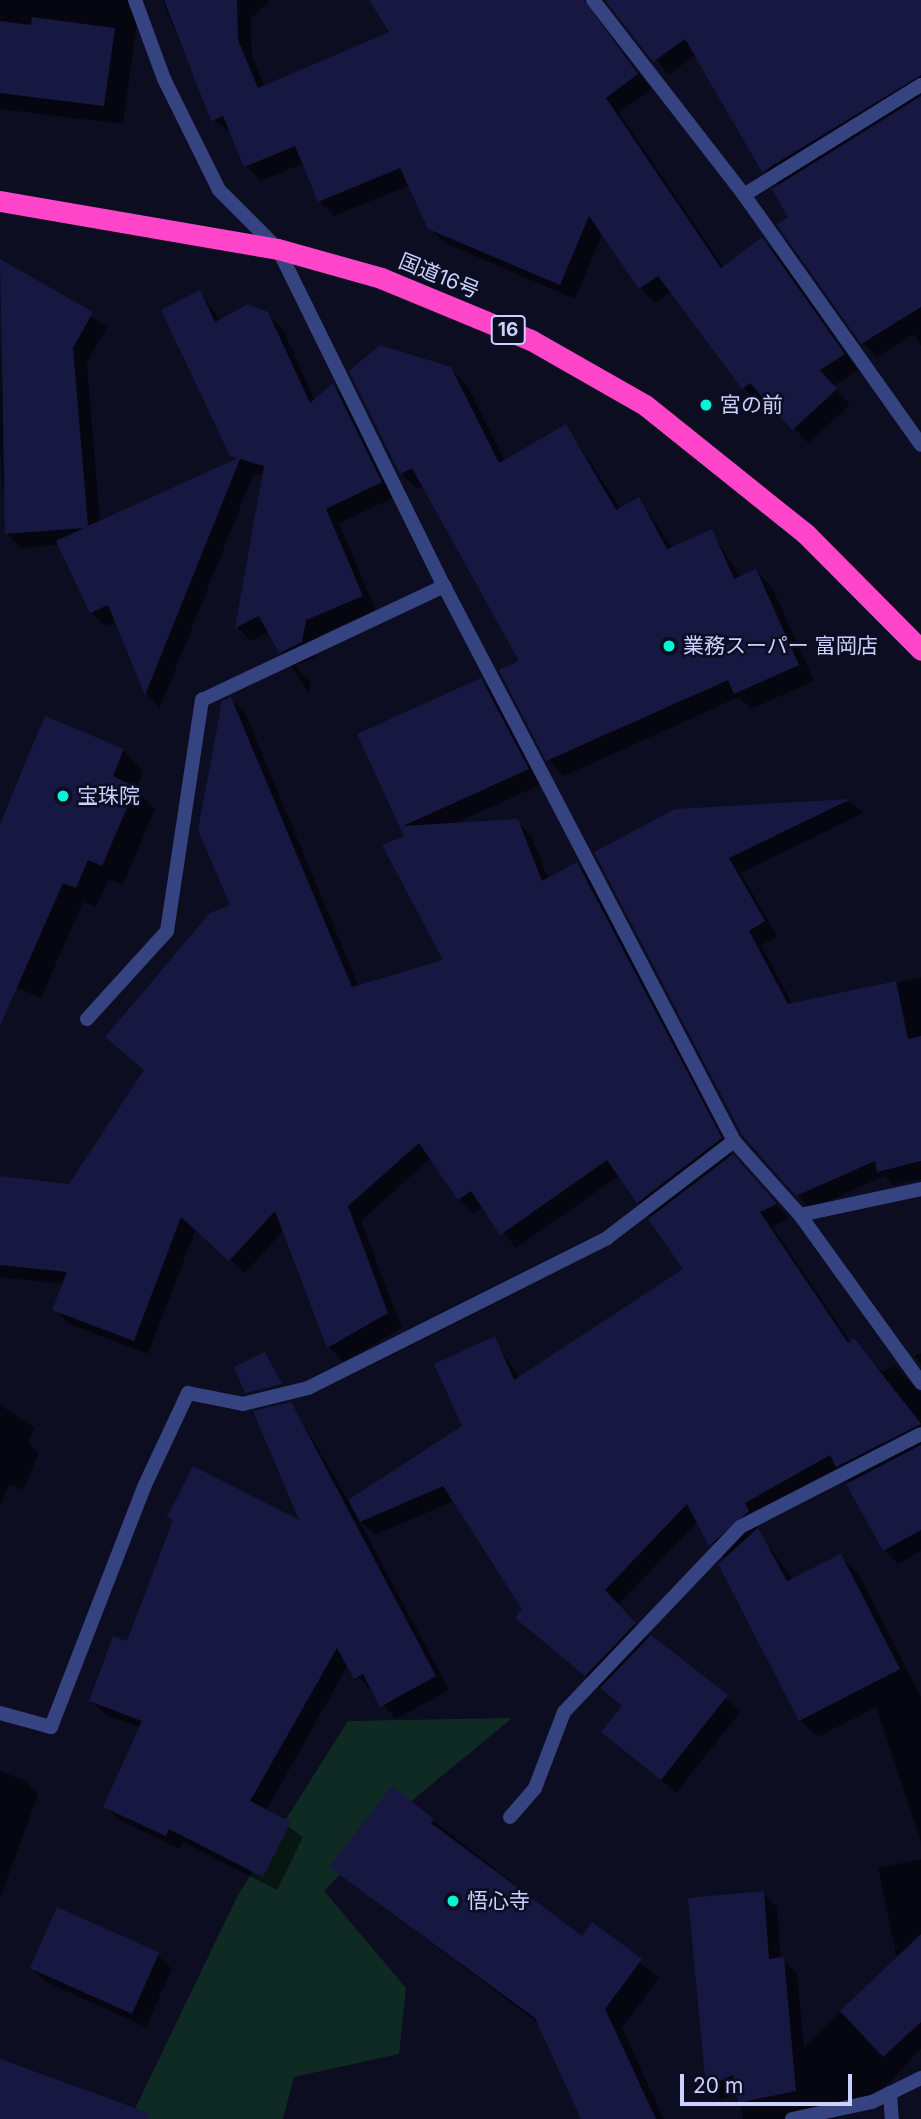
<!DOCTYPE html>
<meta charset="utf-8">
<style>
body{margin:0}
#map{position:relative;width:921px;height:2119px;overflow:hidden;background:#0c0d20;font-family:Inter,"Noto Sans JP",sans-serif}
div>[style]{position:absolute}
.green>*{inset:0;background:#0f2a23}
.shadow>*{inset:0;background:#0007}
.building>*{inset:0;background:#171842;transform-origin:0 0}
.street>*{height:14px;margin:-7px;padding:0 7px;transform-origin:7px;border-radius:7px;background:#354481}
.highway>*{height:21px;margin:-10.5px;padding:0 10.5px;transform-origin:10.5px;border-radius:10.5px;background:#ff46ca}
.dots>*{width:19px;height:19px;translate:-50% -50%;box-sizing:border-box;border:4px solid #0c0d20;border-radius:50%}
span{translate:-50% -50%;white-space:nowrap;text-align:center;line-height:1.15;-webkit-text-stroke:5px #0c0d20;paint-order:stroke}
.shield-label span{padding:2px 5px;background:#0c0d20;border:2px solid;border-radius:5px;-webkit-text-stroke-width:0}
.shield-label{font-size:19px;color:#cbd1ff;font-weight:700}
.street-label{font-size:21px;color:#cbd1ff}
.poi-label{font-size:21px;color:#cbd1ff}
.left{translate:0 -50%;text-align:left}
.scale{position:absolute;left:680px;top:2074px;width:172px;height:32px;box-sizing:border-box;border:4px solid #cbd1ff;border-top:0;padding-left:9px;font-size:21px;line-height:24px;white-space:nowrap;color:#cbd1ff;-webkit-text-stroke:5px #0c0d20;paint-order:stroke}
</style>
<div id="map">
<div class="green">
<i style="clip-path:polygon(512px 1718px,403px 1808px,324px 1891px,406px 1988px,399px 2054px,294px 2077px,283px 2119px,130px 2119px,238px 1895px,348px 1721px)"></i>
</div>
<div class="shadow">
<i style="clip-path:polygon(0 0,140px 0,123px 124px,0 109px)"></i>
<i style="clip-path:polygon(162px 0,271px 0,251px 18px,252px 56px,265px 87px,392px 33px,371px 0,523px 0,601px 24px,651px 89px,619px 113px,724px 268px,762px 239px,777px 254px,858px 370px,833px 386px,850px 405px,808px 443px,765px 398px,758px 403px,744px 388px,672px 291px,655px 303px,640px 288px,603px 233px,575px 299px,445px 243px,430px 228px,410px 185px,334px 216px,319px 201px,304px 163px,261px 181px,246px 166px,232px 133px,213px 120px)"></i>
<i style="clip-path:polygon(607px 0,921px 0,921px 346px,914px 334px,877px 357px,863px 343px,780px 226px,790px 218px,779px 187px,696px 54px,669px 75px)"></i>
<i style="clip-path:polygon(2px 262px,107px 327px,87px 363px,100px 523px,237px 461px,200px 292px,221px 321px,267px 314px,283px 329px,315px 401px,333px 386px,348px 400px,395px 497px,339px 523px,376px 610px,320px 635px,316px 657px,295px 666px,311px 682px,309px 694px,270px 632px,251px 641px,237px 627px,264px 475px,254px 473px,160px 708px,147px 694px,117px 622px,106px 627px,91px 612px,60px 545px,21px 548px,7px 534px,0 451px)"></i>
<i style="clip-path:polygon(451px 368px,467px 385px,505px 461px,566px 426px,621px 509px,639px 499px,673px 549px,711px 531px,741px 578px,756px 571px,772px 587px,814px 681px,751px 709px,739px 697px,564px 776px,548px 760px,521px 662px,424px 486px,417px 489px,401px 473px)"></i>
<i style="clip-path:polygon(481px 680px,495px 695px,542px 784px,451px 825px,517px 821px,531px 835px,548px 879px,577px 864px,591px 878px,732px 1155px,789px 1218px,772px 1226px,851px 1343px,883px 1372px,895px 1366px,921px 1393px,921px 1551px,898px 1564px,884px 1550px,842px 1470px,757px 1517px,757px 1530px,793px 1580px,840px 1556px,858px 1573px,921px 1697px,921px 1842px,876px 1707px,818px 1737px,800px 1720px,725px 1559px,698px 1521px,618px 1605px,649px 1639px,741px 1711px,676px 1793px,604px 1732px,623px 1707px,517px 1618px,524px 1609px,454px 1501px,375px 1535px,359px 1520px,449px 1690px,396px 1719px,348px 1665px,266px 1811px,303px 1837px,277px 1890px,183px 1842px,180px 1849px,119px 1820px,105px 1806px,141px 1728px,105px 1714px,91px 1701px,128px 1643px,174px 1522px,169px 1517px,303px 1523px,291px 1404px,349px 1501px,464px 1427px,494px 1339px,520px 1379px,685px 1270px,620px 1175px,516px 1248px,483px 1207px,474px 1213px,460px 1199px,431px 1158px,361px 1221px,402px 1328px,343px 1362px,329px 1347px,284px 1230px,245px 1273px,196px 1229px,148px 1354px,69px 1324px,54px 1309px,64px 1284px,0 1277px,0 1177px,70px 1185px,146px 1071px,233px 906px,230px 699px,245px 713px,359px 987px,445px 961px,406px 837px,360px 735px)"></i>
<i style="clip-path:polygon(45px 718px,123px 750px,143px 771px,136px 789px,155px 809px,123px 885px,109px 879px,96px 907px,83px 902px,41px 998px,0 981px,0 821px)"></i>
<i style="clip-path:polygon(851px 801px,863px 813px,741px 873px,777px 936px,761px 945px,793px 1005px,921px 977px,921px 1179px,893px 1185px,884px 1176px,811px 1209px,797px 1195px,675px 811px)"></i>
<i style="clip-path:polygon(921px 1353px,921px 1364px,915px 1356px)"></i>
<i style="clip-path:polygon(0 1405px,35px 1428px,28px 1442px,39px 1453px,23px 1490px,9px 1484px,0 1506px)"></i>
<i style="clip-path:polygon(0 1771px,24px 1780px,38px 1794px,0 1899px)"></i>
<i style="clip-path:polygon(433px 1820px,582px 1938px,593px 1924px,659px 1978px,622px 2028px,664px 2119px,583px 2119px,540px 2025px,331px 1867px)"></i>
<i style="clip-path:polygon(921px 1859px,921px 2049px,862px 2111px,832px 2119px,743px 2119px,738px 2092px,721px 2100px,708px 2086px,763px 1893px,777px 1907px,781px 1959px,797px 1973px,804px 2047px,897px 1959px,878px 1868px)"></i>
<i style="clip-path:polygon(158px 1955px,172px 1969px,146px 2027px,46px 1982px,31px 1967px)"></i>
</div>
<div class="building">
<i style="clip-path:polygon(164px 0,237px 0,238px 40px,258px 88px,389px 32px,369px 0,584px 0,638px 74px,606px 98px,721px 268px,762px 237px,845px 354px,820px 370px,837px 389px,792px 430px,750px 383px,742px 389px,658px 276px,639px 289px,589px 216px,560px 285px,428px 229px,400px 168px,318px 202px,295px 146px,244px 167px,223px 116px,211px 121px)"></i>
<i style="clip-path:polygon(605px 0,921px 0,921px 75px,762px 172px,685px 39px,653px 62px)"></i>
<i style="clip-path:polygon(32px 17px,115px 28px,104px 106px,0 93px,0 21px,31px 25px)"></i>
<i style="clip-path:polygon(921px 96px,921px 307px,861px 344px,777px 225px,788px 217px,772px 189px)"></i>
<i style="clip-path:polygon(0 259px,93px 312px,73px 348px,88px 526px,238px 458px,230px 456px,161px 310px,200px 290px,215px 322px,248px 304px,268px 312px,310px 403px,333px 383px,382px 482px,326px 509px,363px 596px,306px 620px,302px 642px,279px 653px,259px 616px,235px 628px,264px 466px,240px 459px,145px 695px,108px 605px,90px 613px,56px 541px,84px 528px,5px 534px)"></i>
<i style="clip-path:polygon(380px 345px,451px 367px,499px 463px,566px 424px,616px 510px,639px 497px,667px 549px,712px 529px,734px 579px,756px 569px,799px 665px,734px 694px,728px 680px,546px 761px,499px 670px,519px 661px,412px 468px,400px 474px,349px 371px)"></i>
<i style="clip-path:polygon(481px 678px,529px 769px,403px 826px,518px 819px,542px 881px,577px 862px,722px 1138px,637px 1203px,607px 1160px,500px 1235px,471px 1191px,458px 1200px,419px 1143px,348px 1206px,388px 1313px,327px 1348px,275px 1211px,229px 1261px,181px 1217px,134px 1341px,52px 1310px,67px 1272px,0 1265px,0 1176px,69px 1184px,144px 1070px,105px 1037px,210px 913px,230px 905px,198px 830px,222px 701px,231px 697px,352px 987px,443px 960px,382px 845px,404px 836px,357px 734px)"></i>
<i style="clip-path:polygon(45px 716px,124px 749px,113px 776px,136px 787px,102px 866px,88px 860px,76px 888px,63px 883px,0 1026px,0 823px)"></i>
<i style="clip-path:polygon(851px 799px,729px 858px,765px 921px,749px 931px,788px 1004px,896px 981px,908px 1039px,921px 1036px,921px 1161px,877px 1172px,875px 1161px,796px 1196px,742px 1135px,594px 852px,675px 809px)"></i>
<i style="clip-path:polygon(733px 1154px,777px 1204px,760px 1212px,848px 1343px,854px 1338px,921px 1424px,836px 1467px,830px 1455px,745px 1503px,749px 1511px,709px 1546px,687px 1504px,605px 1590px,636px 1623px,585px 1676px,515px 1618px,522px 1609px,443px 1486px,360px 1522px,348px 1500px,462px 1426px,434px 1364px,495px 1336px,514px 1380px,683px 1269px,648px 1219px)"></i>
<i style="clip-path:polygon(265px 1352px,282px 1384px,245px 1393px,234px 1367px)"></i>
<i style="clip-path:polygon(291px 1402px,436px 1676px,380px 1707px,363px 1674px,354px 1679px,337px 1648px,250px 1801px,291px 1822px,263px 1877px,169px 1829px,166px 1836px,103px 1807px,142px 1721px,89px 1701px,113px 1636px,127px 1641px,173px 1520px,167px 1517px,193px 1466px,299px 1520px,253px 1411px)"></i>
<i style="clip-path:polygon(921px 1445px,921px 1530px,883px 1551px,846px 1484px)"></i>
<i style="clip-path:polygon(758px 1528px,787px 1581px,841px 1554px,900px 1669px,799px 1721px,718px 1564px)"></i>
<i style="clip-path:polygon(651px 1635px,728px 1695px,661px 1780px,601px 1732px,622px 1706px,600px 1688px)"></i>
<i style="clip-path:polygon(392px 1786px,434px 1819px,431px 1823px,582px 1936px,592px 1922px,642px 1959px,605px 2009px,656px 2119px,581px 2119px,535px 2018px,329px 1867px)"></i>
<i style="clip-path:polygon(764px 1891px,769px 1959px,784px 1957px,796px 2091px,738px 2103px,733px 2075px,706px 2087px,688px 1898px)"></i>
<i style="left:57px;top:1907px;width:112px;height:67px;rotate:24deg"></i>
<i style="clip-path:polygon(921px 1934px,921px 2022px,883px 2057px,840px 2011px)"></i>
<i style="clip-path:polygon(0 2059px,149px 2113px,148px 2119px,0 2119px)"></i>
</div>
<div class="street">
<i style="left:135px;top:0;width:84px;rotate:69.8deg"></i>
<i style="left:164px;top:79px;width:124px;rotate:63.6deg"></i>
<i style="left:219px;top:190px;width:83px;rotate:45deg"></i>
<i style="left:278px;top:249px;width:376px;rotate:63.8deg"></i>
<i style="left:444px;top:586px;width:626px;rotate:62.41deg"></i>
<i style="left:734px;top:1141px;width:99px;rotate:48.3deg"></i>
<i style="left:800px;top:1215px;width:207px;rotate:54.2deg"></i>
<i style="left:593px;top:0;width:247px;rotate:52.2deg"></i>
<i style="left:744px;top:195px;width:306px;rotate:54.7deg"></i>
<i style="left:744px;top:195px;width:208px;rotate:-31.9deg"></i>
<i style="left:87px;top:1019px;width:119px;rotate:-47.7deg"></i>
<i style="left:167px;top:931px;width:234px;rotate:-81.4deg"></i>
<i style="left:202px;top:700px;width:268px;rotate:-25.2deg"></i>
<i style="left:800px;top:1215px;width:124px;rotate:-12.1deg"></i>
<i style="left:0;top:1713px;width:53px;rotate:15.4deg"></i>
<i style="left:51px;top:1727px;width:257px;rotate:-68.8deg"></i>
<i style="left:144px;top:1487px;width:104px;rotate:-64.9deg"></i>
<i style="left:188px;top:1393px;width:56px;rotate:11.3deg"></i>
<i style="left:243px;top:1404px;width:67px;rotate:-13.8deg"></i>
<i style="left:308px;top:1388px;width:335px;rotate:-26.6deg"></i>
<i style="left:607px;top:1238px;width:160px;rotate:-37.4deg"></i>
<i style="left:510px;top:1817px;width:38px;rotate:-49deg"></i>
<i style="left:535px;top:1788px;width:81px;rotate:-69.1deg"></i>
<i style="left:564px;top:1712px;width:255px;rotate:-46.4deg"></i>
<i style="left:740px;top:1527px;width:203px;rotate:-27.2deg"></i>
<i style="left:890px;top:2093px;width:26px;rotate:86deg"></i>
<i style="left:792px;top:2119px;width:82px;rotate:-12deg"></i>
<i style="left:872px;top:2102px;width:55px;rotate:-26.1deg"></i>
</div>
<div class="highway">
<i style="left:0;top:201px;width:282px;rotate:9.8deg"></i>
<i style="left:278px;top:249px;width:107px;rotate:15.7deg"></i>
<i style="left:381px;top:278px;width:162px;rotate:22.5deg"></i>
<i style="left:531px;top:340px;width:131px;rotate:29.7deg"></i>
<i style="left:645px;top:405px;width:206px;rotate:38.7deg"></i>
<i style="left:806px;top:534px;width:163px;rotate:45.2deg"></i>
</div>
<div class="dots">
<i style="left:706px;top:405px;background:#00f6d5"></i>
<i style="left:669px;top:646px;background:#00f6d5"></i>
<i style="left:63px;top:796px;background:#00f6d5"></i>
<i style="left:453px;top:1901px;background:#00f6d5"></i>
</div>
<div class="shield-label">
<span style="left:508px;top:330px">16</span>
</div>
<div class="street-label">
<span style="left:439px;top:276px;rotate:22deg">国道16号</span>
</div>
<div class="poi-label">
<span class="left" style="left:720px;top:405px">宮の前</span>
<span class="left" style="left:683px;top:646px">業務スーパー 富岡店</span>
<span class="left" style="left:77px;top:796px">宝珠院</span>
<span class="left" style="left:467px;top:1901px">悟心寺</span>
</div>
<div class="scale">20 m</div>
</div>
